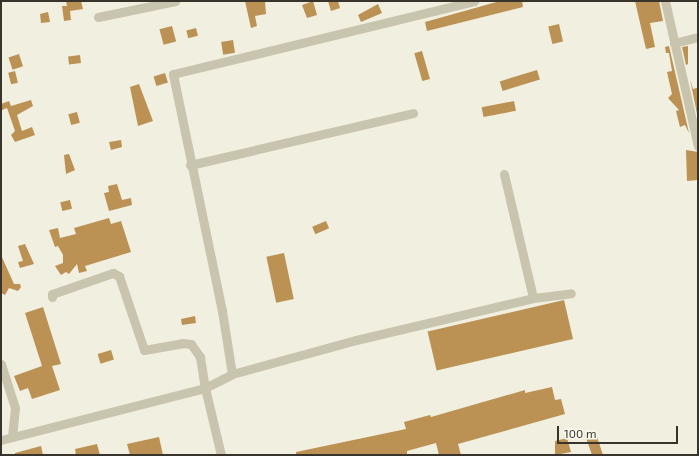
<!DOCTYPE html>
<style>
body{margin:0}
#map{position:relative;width:699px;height:456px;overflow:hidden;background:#f1efe0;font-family:"Exo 2",sans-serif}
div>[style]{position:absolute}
.building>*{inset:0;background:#bb9254;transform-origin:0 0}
.minor>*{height:9px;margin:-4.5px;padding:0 4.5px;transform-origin:4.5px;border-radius:4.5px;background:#c9c4ad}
span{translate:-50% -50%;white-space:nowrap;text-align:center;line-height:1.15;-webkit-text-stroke:3px #f9f8ed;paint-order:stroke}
.frame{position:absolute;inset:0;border:2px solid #38342b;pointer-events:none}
.scale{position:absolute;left:557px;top:426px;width:121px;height:18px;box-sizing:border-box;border:2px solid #38342b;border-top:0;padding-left:5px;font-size:12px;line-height:14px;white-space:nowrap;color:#38342b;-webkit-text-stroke:3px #f9f8ed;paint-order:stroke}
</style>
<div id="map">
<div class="building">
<i style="clip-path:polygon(66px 1px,81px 1px,83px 9px,70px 11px,71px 20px,64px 21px,62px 6px,67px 6px)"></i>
<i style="clip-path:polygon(245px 1px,265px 1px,266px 14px,255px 16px,257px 26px,251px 28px)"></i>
<i style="clip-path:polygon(313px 1px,317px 15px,307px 18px,302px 5px)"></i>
<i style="clip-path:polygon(328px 1px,338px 1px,340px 8px,331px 11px)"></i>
<i style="clip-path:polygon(500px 1px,522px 1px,523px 7px,427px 31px,425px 22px)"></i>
<i style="clip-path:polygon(635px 1px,659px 1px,663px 21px,650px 23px,655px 47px,646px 49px)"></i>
<i style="clip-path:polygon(378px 4px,382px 13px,361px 22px,358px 15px)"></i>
<i style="clip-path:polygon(48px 12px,50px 22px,41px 23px,40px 14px)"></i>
<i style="left:559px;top:24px;width:18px;height:11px;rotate:77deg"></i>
<i style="left:172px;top:26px;width:16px;height:13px;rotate:75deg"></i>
<i style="left:196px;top:28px;width:8px;height:10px;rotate:76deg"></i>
<i style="left:233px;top:40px;width:13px;height:12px;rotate:81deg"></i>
<i style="clip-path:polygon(669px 46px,689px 133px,685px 125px,680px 127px,676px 111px,679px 110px,668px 98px,672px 94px,667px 72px,672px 71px,669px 53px,666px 53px,665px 47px)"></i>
<i style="clip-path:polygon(688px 46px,688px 64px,686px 65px,682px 47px)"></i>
<i style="left:422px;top:51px;width:29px;height:8px;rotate:74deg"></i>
<i style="left:19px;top:54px;width:13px;height:11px;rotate:72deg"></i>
<i style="left:80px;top:55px;width:8px;height:12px;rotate:83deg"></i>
<i style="left:537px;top:70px;width:10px;height:39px;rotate:73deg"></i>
<i style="left:15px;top:71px;width:12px;height:7px;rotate:76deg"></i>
<i style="left:165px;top:73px;width:10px;height:12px;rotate:73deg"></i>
<i style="clip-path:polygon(690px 79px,693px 89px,697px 88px,698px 92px,698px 119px)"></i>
<i style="clip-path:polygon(139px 84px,153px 121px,138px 126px,130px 87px)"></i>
<i style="clip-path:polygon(31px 100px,33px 106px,17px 115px,22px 131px,32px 127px,35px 135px,15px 142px,11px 135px,15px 131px,7px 108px,2px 110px,1px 104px,9px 101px,11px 106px)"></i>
<i style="left:514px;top:101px;width:10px;height:33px;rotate:79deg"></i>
<i style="left:77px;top:112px;width:11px;height:9px;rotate:75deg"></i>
<i style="clip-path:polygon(121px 140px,122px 147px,111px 150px,109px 142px)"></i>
<i style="clip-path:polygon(686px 150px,698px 152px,698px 180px,687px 181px)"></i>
<i style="clip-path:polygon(69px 154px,75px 170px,66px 174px,64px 155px)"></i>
<i style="clip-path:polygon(117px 184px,122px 200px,131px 198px,132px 205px,109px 211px,104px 193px,109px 192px,108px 186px)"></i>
<i style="left:70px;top:200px;width:9px;height:10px;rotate:77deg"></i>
<i style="clip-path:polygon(109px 218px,111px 224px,121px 221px,131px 252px,85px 266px,87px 271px,79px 273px,77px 264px,69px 274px,66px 272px,61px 275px,55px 266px,63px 263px,63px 255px,58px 246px,55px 247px,49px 230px,58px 228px,60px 238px,76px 234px,74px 228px)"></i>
<i style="left:326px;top:221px;width:8px;height:15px;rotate:67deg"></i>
<i style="clip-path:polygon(25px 244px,34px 264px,20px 268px,18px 262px,23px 261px,18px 246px)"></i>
<i style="left:284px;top:253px;width:47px;height:18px;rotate:78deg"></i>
<i style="clip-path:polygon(1px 255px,14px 284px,20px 284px,21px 287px,18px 291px,9px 288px,5px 295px,1px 293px)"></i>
<i style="left:564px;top:300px;width:40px;height:140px;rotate:77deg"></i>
<i style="clip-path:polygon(43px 307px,61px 364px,52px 366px,60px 390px,32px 399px,28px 388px,20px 391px,14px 376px,42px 366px,25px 313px)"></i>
<i style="clip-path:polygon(195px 316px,196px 323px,182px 325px,181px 319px)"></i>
<i style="left:111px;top:350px;width:10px;height:14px;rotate:73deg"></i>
<i style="clip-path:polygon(552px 387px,555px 400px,561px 399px,565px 414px,458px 444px,461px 455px,439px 455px,436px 443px,407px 451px,407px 455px,296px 455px,296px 452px,406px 429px,404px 422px,430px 415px,431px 417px,525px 390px,525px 393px)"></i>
<i style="clip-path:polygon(595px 431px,603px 455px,592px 455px,585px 435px)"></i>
<i style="clip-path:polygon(159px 437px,163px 455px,130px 455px,127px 444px)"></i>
<i style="clip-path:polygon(567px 438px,571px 452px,555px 455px,555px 441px)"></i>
<i style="clip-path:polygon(97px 444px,100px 455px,76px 455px,75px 449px)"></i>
<i style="clip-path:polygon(41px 446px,43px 455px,15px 455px,15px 453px)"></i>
</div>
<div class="minor">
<i style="left:665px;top:1px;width:149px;rotate:77.2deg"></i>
<i style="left:98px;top:17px;width:79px;rotate:-11.7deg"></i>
<i style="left:674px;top:43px;width:25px;rotate:-14deg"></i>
<i style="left:190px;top:165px;width:229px;rotate:-13.1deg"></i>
<i style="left:504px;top:174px;width:127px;rotate:76.8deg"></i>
<i style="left:52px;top:297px;width:3px;rotate:-90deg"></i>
<i style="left:52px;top:294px;width:65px;rotate:-19deg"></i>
<i style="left:113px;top:273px;width:7px;rotate:27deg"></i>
<i style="left:119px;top:276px;width:78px;rotate:71.3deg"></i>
<i style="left:144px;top:350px;width:39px;rotate:-10deg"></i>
<i style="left:182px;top:343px;width:9px;rotate:6deg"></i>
<i style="left:191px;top:344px;width:16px;rotate:55deg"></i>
<i style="left:200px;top:357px;width:31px;rotate:81deg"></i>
<i style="left:205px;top:388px;width:30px;rotate:-27deg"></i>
<i style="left:232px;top:374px;width:129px;rotate:-15.3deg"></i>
<i style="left:356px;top:340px;width:182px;rotate:-13.3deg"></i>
<i style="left:533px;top:298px;width:38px;rotate:-7deg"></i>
<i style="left:1px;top:364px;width:46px;rotate:72.3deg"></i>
<i style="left:15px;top:408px;width:29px;rotate:96deg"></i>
<i style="left:232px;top:374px;width:64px;rotate:-99deg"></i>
<i style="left:222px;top:311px;width:242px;rotate:-101.7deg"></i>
<i style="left:173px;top:74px;width:310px;rotate:-13.6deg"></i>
<i style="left:1px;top:440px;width:211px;rotate:-14.3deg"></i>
<i style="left:205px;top:388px;width:69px;rotate:76.6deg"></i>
</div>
<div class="frame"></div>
<div class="scale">100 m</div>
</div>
